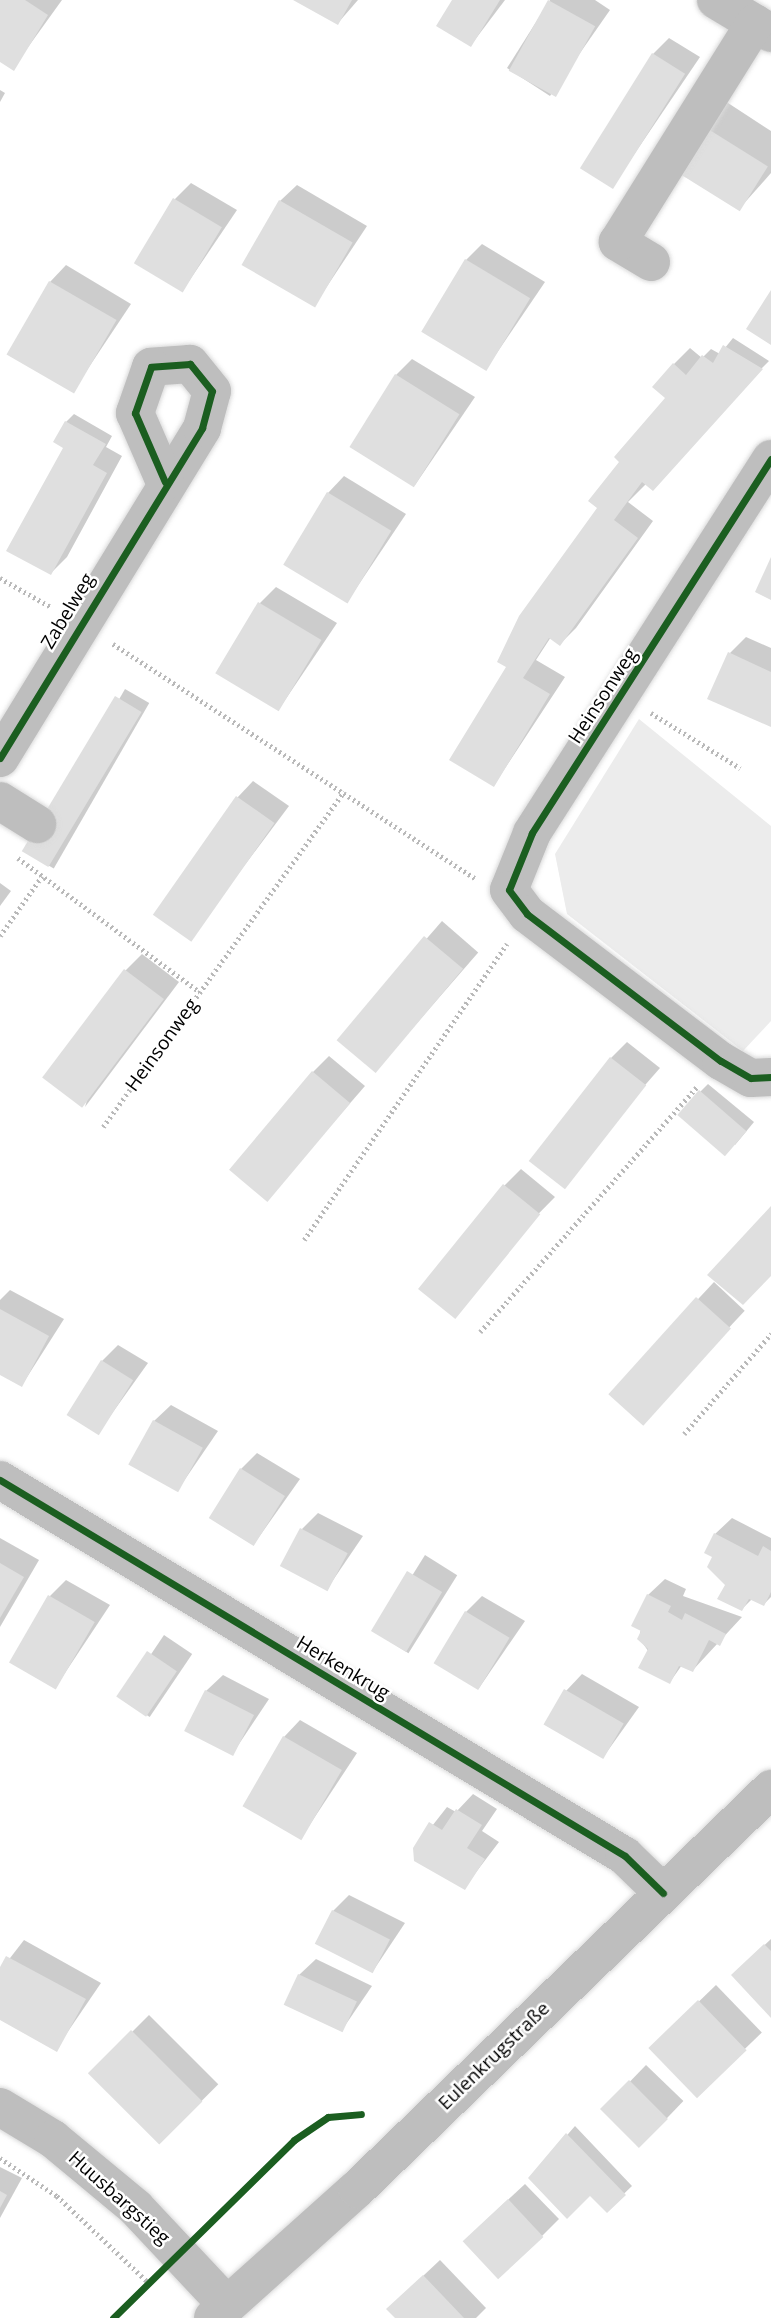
<!DOCTYPE html>
<meta charset="utf-8">
<style>
body{margin:0}
#map{position:relative;width:771px;height:2318px;overflow:hidden;background:#fff;font-family:"Open Sans",sans-serif}
div>[style]{position:absolute}
.green>*{inset:0;background:#ececec}
.shadow>*{inset:0;background:#0003;transform-origin:0 0}
.building>*{inset:0;background:#dfdfdf;transform-origin:0 0}
.path>*{height:4.5px;margin-top:-2.25px;transform-origin:0;background:repeating-linear-gradient(90deg,#b9b9b9 0 2px,transparent 0 5.5px)}
.roads{filter:drop-shadow(0 0 2px #dbdbdb) drop-shadow(0 0 2px #dbdbdb)}
.minor>*{height:38px;margin:-19px;padding:0 19px;transform-origin:19px;border-radius:19px;background:#bebebe}
.major>*{height:38px;margin:-19px;padding:0 19px;transform-origin:19px;border-radius:19px;background:#bebebe}
.cycleway>*{height:7px;margin:-3.5px;padding:0 3.5px;transform-origin:3.5px;border-radius:3.5px;background:#1b5e20}
span{translate:-50% -50%;white-space:nowrap;text-align:center;line-height:1.15;-webkit-text-stroke:5px #fff;paint-order:stroke}
.street-label{font-size:19px;color:#000}
</style>
<div id="map">
<div class="green">
<i style="clip-path:polygon(639px 719px,771px 826px,771px 1021px,743px 1051px,567px 914px,555px 854px)"></i>
</div>
<div class="shadow">
<i style="clip-path:polygon(0 0,62px 0,13px 68px,0 60px)"></i>
<i style="clip-path:polygon(296px 0,358px 0,338px 23px)"></i>
<i style="clip-path:polygon(454px 0,505px 0,471px 45px)"></i>
<i style="clip-path:polygon(550px 0,595px 0,610px 10px,550px 96px,507px 68px)"></i>
<i style="clip-path:polygon(669px 38px,700px 57px,612px 187px,653px 54px)"></i>
<i style="clip-path:polygon(0 90px,5px 93px,0 102px)"></i>
<i style="clip-path:polygon(725px 101px,771px 131px,771px 173px,739px 209px,674px 168px)"></i>
<i style="clip-path:polygon(191px 183px,237px 210px,183px 290px,175px 199px)"></i>
<i style="clip-path:polygon(297px 185px,367px 226px,314px 306px,280px 201px)"></i>
<i style="clip-path:polygon(482px 244px,545px 282px,486px 369px,466px 260px)"></i>
<i style="clip-path:polygon(66px 265px,131px 304px,73px 391px,50px 282px)"></i>
<i style="clip-path:polygon(733px 338px,769px 361px,628px 502px,653px 521px,576px 628px,560px 644px,551px 637px,536px 660px,565px 677px,494px 785px,507px 668px,667px 398px,674px 364px,690px 348px,702px 358px,711px 349px,720px 354px)"></i>
<i style="clip-path:polygon(412px 359px,475px 397px,415px 485px,396px 375px)"></i>
<i style="clip-path:polygon(74px 414px,112px 436px,106px 447px,122px 456px,67px 557px,51px 573px,66px 422px)"></i>
<i style="clip-path:polygon(344px 476px,406px 514px,347px 602px,328px 493px)"></i>
<i style="clip-path:polygon(276px 587px,337px 623px,279px 709px,260px 603px)"></i>
<i style="clip-path:polygon(746px 637px,771px 648px,771px 726px,730px 653px)"></i>
<i style="left:125px;top:689px;width:28px;height:191px;rotate:30deg"></i>
<i style="clip-path:polygon(253px 781px,289px 806px,190px 938px,237px 798px)"></i>
<i style="clip-path:polygon(0 883px,11px 891px,0 906px)"></i>
<i style="left:442px;top:921px;width:48px;height:157px;rotate:41deg"></i>
<i style="clip-path:polygon(142px 954px,179px 982px,85px 1107px,125px 971px)"></i>
<i style="clip-path:polygon(627px 1042px,660px 1068px,576px 1164px,611px 1058px)"></i>
<i style="clip-path:polygon(329px 1056px,365px 1086px,267px 1199px,313px 1072px)"></i>
<i style="clip-path:polygon(708px 1084px,754px 1122px,735px 1145px,700px 1092px)"></i>
<i style="clip-path:polygon(521px 1169px,555px 1197px,447px 1307px,504px 1186px)"></i>
<i style="left:714px;top:1282px;width:42px;height:153px;rotate:43deg"></i>
<i style="clip-path:polygon(10px 1290px,64px 1319px,22px 1385px,0 1373px,0 1300px)"></i>
<i style="clip-path:polygon(118px 1345px,148px 1363px,98px 1433px,102px 1361px)"></i>
<i style="clip-path:polygon(171px 1405px,218px 1431px,177px 1491px,154px 1421px)"></i>
<i style="clip-path:polygon(257px 1453px,300px 1479px,254px 1544px,241px 1469px)"></i>
<i style="clip-path:polygon(318px 1513px,363px 1536px,327px 1589px,302px 1529px)"></i>
<i style="clip-path:polygon(732px 1518px,771px 1538px,771px 1597px,764px 1604px,752px 1599px,742px 1609px,714px 1556px,715px 1534px)"></i>
<i style="clip-path:polygon(0 1538px,39px 1560px,0 1627px)"></i>
<i style="left:425px;top:1555px;width:38px;height:92px;rotate:32deg"></i>
<i style="clip-path:polygon(665px 1579px,686px 1589px,683px 1596px,742px 1617px,693px 1670px,682px 1665px,670px 1682px,639px 1638px,648px 1595px)"></i>
<i style="clip-path:polygon(66px 1580px,110px 1605px,55px 1688px,49px 1597px)"></i>
<i style="clip-path:polygon(482px 1596px,525px 1621px,479px 1688px,466px 1612px)"></i>
<i style="left:164px;top:1635px;width:34px;height:76px;rotate:34deg"></i>
<i style="clip-path:polygon(582px 1674px,639px 1707px,604px 1756px,566px 1691px)"></i>
<i style="clip-path:polygon(223px 1675px,269px 1699px,233px 1753px,206px 1691px)"></i>
<i style="clip-path:polygon(300px 1720px,357px 1753px,301px 1838px,284px 1737px)"></i>
<i style="clip-path:polygon(473px 1794px,497px 1809px,482px 1831px,499px 1842px,464px 1888px,414px 1849px,447px 1807px,456px 1812px)"></i>
<i style="clip-path:polygon(349px 1895px,405px 1923px,373px 1971px,333px 1911px)"></i>
<i style="clip-path:polygon(771px 1939px,771px 2016px,733px 1975px)"></i>
<i style="clip-path:polygon(24px 1940px,101px 1983px,56px 2049px,0 2018px,0 1971px)"></i>
<i style="clip-path:polygon(316px 1959px,372px 1986px,342px 2030px,299px 1975px)"></i>
<i style="left:716px;top:1985px;width:66px;height:90px;rotate:46deg"></i>
<i style="left:149px;top:2015px;width:98px;height:82px;rotate:45deg"></i>
<i style="left:646px;top:2065px;width:52px;height:62px;rotate:44deg"></i>
<i style="clip-path:polygon(575px 2126px,632px 2186px,607px 2210px,590px 2193px,530px 2178px)"></i>
<i style="clip-path:polygon(0 2167px,22px 2178px,0 2218px)"></i>
<i style="clip-path:polygon(525px 2184px,559px 2219px,542px 2236px,481px 2225px)"></i>
<i style="clip-path:polygon(440px 2260px,486px 2308px,476px 2318px,397px 2318px,405px 2293px)"></i>
</div>
<div class="building">
<i style="clip-path:polygon(0 0,25px 0,48px 15px,14px 71px,0 62px)"></i>
<i style="clip-path:polygon(293px 0,352px 0,338px 25px)"></i>
<i style="clip-path:polygon(452px 0,500px 0,471px 47px,436px 26px)"></i>
<i style="left:548px;top:0;width:54px;height:81px;rotate:29deg"></i>
<i style="left:652px;top:53px;width:39px;height:136px;rotate:32deg"></i>
<i style="left:700px;top:124px;width:80px;height:53px;rotate:32deg"></i>
<i style="left:173px;top:198px;width:57px;height:76px;rotate:31deg"></i>
<i style="left:279px;top:200px;width:85px;height:75px;rotate:30deg"></i>
<i style="left:465px;top:259px;width:76px;height:85px;rotate:31deg"></i>
<i style="left:49px;top:281px;width:78px;height:85px;rotate:30deg"></i>
<i style="clip-path:polygon(771px 290px,771px 345px,746px 329px)"></i>
<i style="clip-path:polygon(723px 345px,763px 369px,653px 491px,642px 482px,614px 520px,638px 538px,560px 646px,549px 638px,523px 678px,550px 694px,494px 787px,449px 760px,506px 667px,497px 662px,519px 616px,597px 508px,588px 501px,619px 462px,614px 457px,665px 398px,652px 387px,673px 363px,686px 375px,702px 355px,713px 363px)"></i>
<i style="left:395px;top:374px;width:76px;height:86px;rotate:32deg"></i>
<i style="clip-path:polygon(65px 421px,106px 444px,93px 465px,107px 473px,51px 575px,6px 551px,63px 448px,53px 442px)"></i>
<i style="left:327px;top:492px;width:75px;height:85px;rotate:31deg"></i>
<i style="clip-path:polygon(771px 557px,771px 600px,755px 592px)"></i>
<i style="left:258px;top:602px;width:74px;height:83px;rotate:31deg"></i>
<i style="clip-path:polygon(728px 652px,771px 672px,771px 727px,707px 699px)"></i>
<i style="left:115px;top:696px;width:31px;height:181px;rotate:31deg"></i>
<i style="left:236px;top:796px;width:47px;height:145px;rotate:35deg"></i>
<i style="left:424px;top:936px;width:51px;height:136px;rotate:40deg"></i>
<i style="left:124px;top:969px;width:50px;height:136px;rotate:37deg"></i>
<i style="left:610px;top:1057px;width:46px;height:132px;rotate:38deg"></i>
<i style="left:312px;top:1071px;width:50px;height:129px;rotate:40deg"></i>
<i style="left:699px;top:1090px;width:63px;height:33px;rotate:41deg"></i>
<i style="left:503px;top:1184px;width:48px;height:135px;rotate:39deg"></i>
<i style="clip-path:polygon(771px 1206px,771px 1276px,743px 1305px,707px 1275px)"></i>
<i style="left:696px;top:1297px;width:47px;height:131px;rotate:42deg"></i>
<i style="clip-path:polygon(0 1309px,49px 1336px,22px 1387px,0 1375px)"></i>
<i style="left:101px;top:1360px;width:38px;height:65px;rotate:32deg"></i>
<i style="left:153px;top:1420px;width:57px;height:51px;rotate:29deg"></i>
<i style="left:240px;top:1468px;width:53px;height:59px;rotate:32deg"></i>
<i style="left:300px;top:1528px;width:54px;height:43px;rotate:28deg"></i>
<i style="clip-path:polygon(714px 1533px,758px 1556px,763px 1546px,771px 1551px,771px 1592px,764px 1606px,749px 1599px,742px 1611px,717px 1599px,725px 1585px,707px 1567px,712px 1557px,704px 1553px)"></i>
<i style="clip-path:polygon(0 1563px,24px 1577px,0 1618px)"></i>
<i style="left:407px;top:1571px;width:41px;height:70px;rotate:31deg"></i>
<i style="clip-path:polygon(647px 1594px,671px 1606px,668px 1612px,682px 1620px,685px 1613px,726px 1634px,720px 1646px,709px 1640px,693px 1672px,679px 1666px,670px 1684px,638px 1668px,648px 1649px,637px 1639px,641px 1631px,631px 1626px)"></i>
<i style="left:48px;top:1595px;width:54px;height:78px;rotate:30deg"></i>
<i style="left:465px;top:1611px;width:52px;height:61px;rotate:31deg"></i>
<i style="left:147px;top:1651px;width:36px;height:55px;rotate:34deg"></i>
<i style="left:564px;top:1689px;width:69px;height:41px;rotate:30deg"></i>
<i style="left:205px;top:1690px;width:55px;height:46px;rotate:27deg"></i>
<i style="left:283px;top:1736px;width:68px;height:81px;rotate:30deg"></i>
<i style="clip-path:polygon(456px 1809px,482px 1825px,467px 1848px,485px 1859px,465px 1890px,414px 1861px,413px 1848px,429px 1822px,442px 1830px)"></i>
<i style="left:332px;top:1910px;width:65px;height:38px;rotate:27deg"></i>
<i style="clip-path:polygon(764px 1944px,771px 1951px,771px 2018px,731px 1975px)"></i>
<i style="clip-path:polygon(6px 1956px,86px 1999px,57px 2052px,0 2020px,0 1967px)"></i>
<i style="left:298px;top:1974px;width:65px;height:34px;rotate:25deg"></i>
<i style="left:698px;top:2000px;width:70px;height:69px;rotate:46deg"></i>
<i style="left:131px;top:2030px;width:101px;height:61px;rotate:45deg"></i>
<i style="left:629px;top:2080px;width:55px;height:41px;rotate:45deg"></i>
<i style="clip-path:polygon(566px 2133px,626px 2195px,607px 2213px,590px 2196px,567px 2219px,528px 2178px)"></i>
<i style="clip-path:polygon(0 2191px,7px 2195px,0 2208px)"></i>
<i style="left:508px;top:2199px;width:52px;height:62px;rotate:47deg"></i>
<i style="clip-path:polygon(423px 2275px,464px 2318px,395px 2318px,386px 2309px)"></i>
</div>
<div class="path">
<i style="left:0;top:578px;width:59px;rotate:29.6deg"></i>
<i style="left:113px;top:644px;width:431px;rotate:32.9deg"></i>
<i style="left:651px;top:713px;width:105px;rotate:31.7deg"></i>
<i style="left:18px;top:858px;width:226px;rotate:36.4deg"></i>
<i style="left:0;top:936px;width:73px;rotate:-55deg"></i>
<i style="left:103px;top:1127px;width:413px;rotate:-54.3deg"></i>
<i style="left:304px;top:1240px;width:359px;rotate:-55.6deg"></i>
<i style="left:480px;top:1332px;width:327px;rotate:-48.5deg"></i>
<i style="left:684px;top:1434px;width:133px;rotate:-49deg"></i>
<i style="left:0;top:2158px;width:69px;rotate:33.7deg"></i>
<i style="left:57px;top:2196px;width:127px;rotate:43.4deg"></i>
</div>
<div class="roads">
<div class="minor">
<i style="left:716px;top:0;width:64px;rotate:31deg"></i>
<i style="left:651px;top:262px;width:39px;rotate:-149deg"></i>
<i style="left:618px;top:242px;width:258px;rotate:-58deg"></i>
<i style="left:771px;top:459px;width:444px;rotate:122.6deg"></i>
<i style="left:532px;top:833px;width:61px;rotate:112deg"></i>
<i style="left:509px;top:890px;width:30px;rotate:53deg"></i>
<i style="left:527px;top:914px;width:243px;rotate:37.2deg"></i>
<i style="left:721px;top:1061px;width:34px;rotate:30deg"></i>
<i style="left:751px;top:1078px;width:20px;rotate:-3deg"></i>
<i style="left:0;top:758px;width:387px;rotate:-58.5deg"></i>
<i style="left:202px;top:428px;width:38px;rotate:-75deg"></i>
<i style="left:212px;top:391px;width:35px;rotate:-129deg"></i>
<i style="left:190px;top:364px;width:39px;rotate:176deg"></i>
<i style="left:151px;top:367px;width:49px;rotate:109.2deg"></i>
<i style="left:135px;top:413px;width:75px;rotate:66.5deg"></i>
<i style="left:0;top:801px;width:44px;rotate:31.9deg"></i>
<i style="left:0;top:1480px;width:729px;rotate:31.03deg"></i>
<i style="left:625px;top:1856px;width:53px;rotate:44.2deg"></i>
<i style="left:0;top:2107px;width:62px;rotate:31.1deg"></i>
<i style="left:53px;top:2139px;width:108px;rotate:39.7deg"></i>
<i style="left:136px;top:2208px;width:133px;rotate:46.8deg"></i>
</div>
<div class="major">
<i style="left:213px;top:2318px;width:193px;rotate:-41.9deg"></i>
<i style="left:357px;top:2189px;width:576px;rotate:-44.01deg"></i>
</div>
</div>
<div class="cycleway">
<i style="left:771px;top:459px;width:444px;rotate:122.6deg"></i>
<i style="left:532px;top:833px;width:61px;rotate:112deg"></i>
<i style="left:509px;top:890px;width:30px;rotate:53deg"></i>
<i style="left:527px;top:914px;width:243px;rotate:37.2deg"></i>
<i style="left:721px;top:1061px;width:34px;rotate:30deg"></i>
<i style="left:751px;top:1078px;width:20px;rotate:-3deg"></i>
<i style="left:0;top:758px;width:387px;rotate:-58.5deg"></i>
<i style="left:202px;top:428px;width:38px;rotate:-75deg"></i>
<i style="left:212px;top:391px;width:35px;rotate:-129deg"></i>
<i style="left:190px;top:364px;width:39px;rotate:176deg"></i>
<i style="left:151px;top:367px;width:49px;rotate:109.2deg"></i>
<i style="left:135px;top:413px;width:75px;rotate:66.5deg"></i>
<i style="left:0;top:1480px;width:729px;rotate:31.03deg"></i>
<i style="left:625px;top:1856px;width:53px;rotate:44.2deg"></i>
<i style="left:113px;top:2318px;width:254px;rotate:-44.5deg"></i>
<i style="left:294px;top:2140px;width:41px;rotate:-34.1deg"></i>
<i style="left:328px;top:2117px;width:33px;rotate:-5deg"></i>
</div>
<div class="street-label">
<span style="left:68px;top:611px;rotate:-59deg">Zabelweg</span>
<span style="left:603px;top:696px;rotate:-57deg">Heinsonweg</span>
<span style="left:162px;top:1045px;rotate:-54deg">Heinsonweg</span>
<span style="left:343px;top:1668px;rotate:31deg">Herkenkrug</span>
<span style="left:494px;top:2056px;rotate:-44deg">Eulenkrugstraße</span>
<span style="left:119px;top:2198px;rotate:42deg">Huusbargstieg</span>
</div>
</div>
